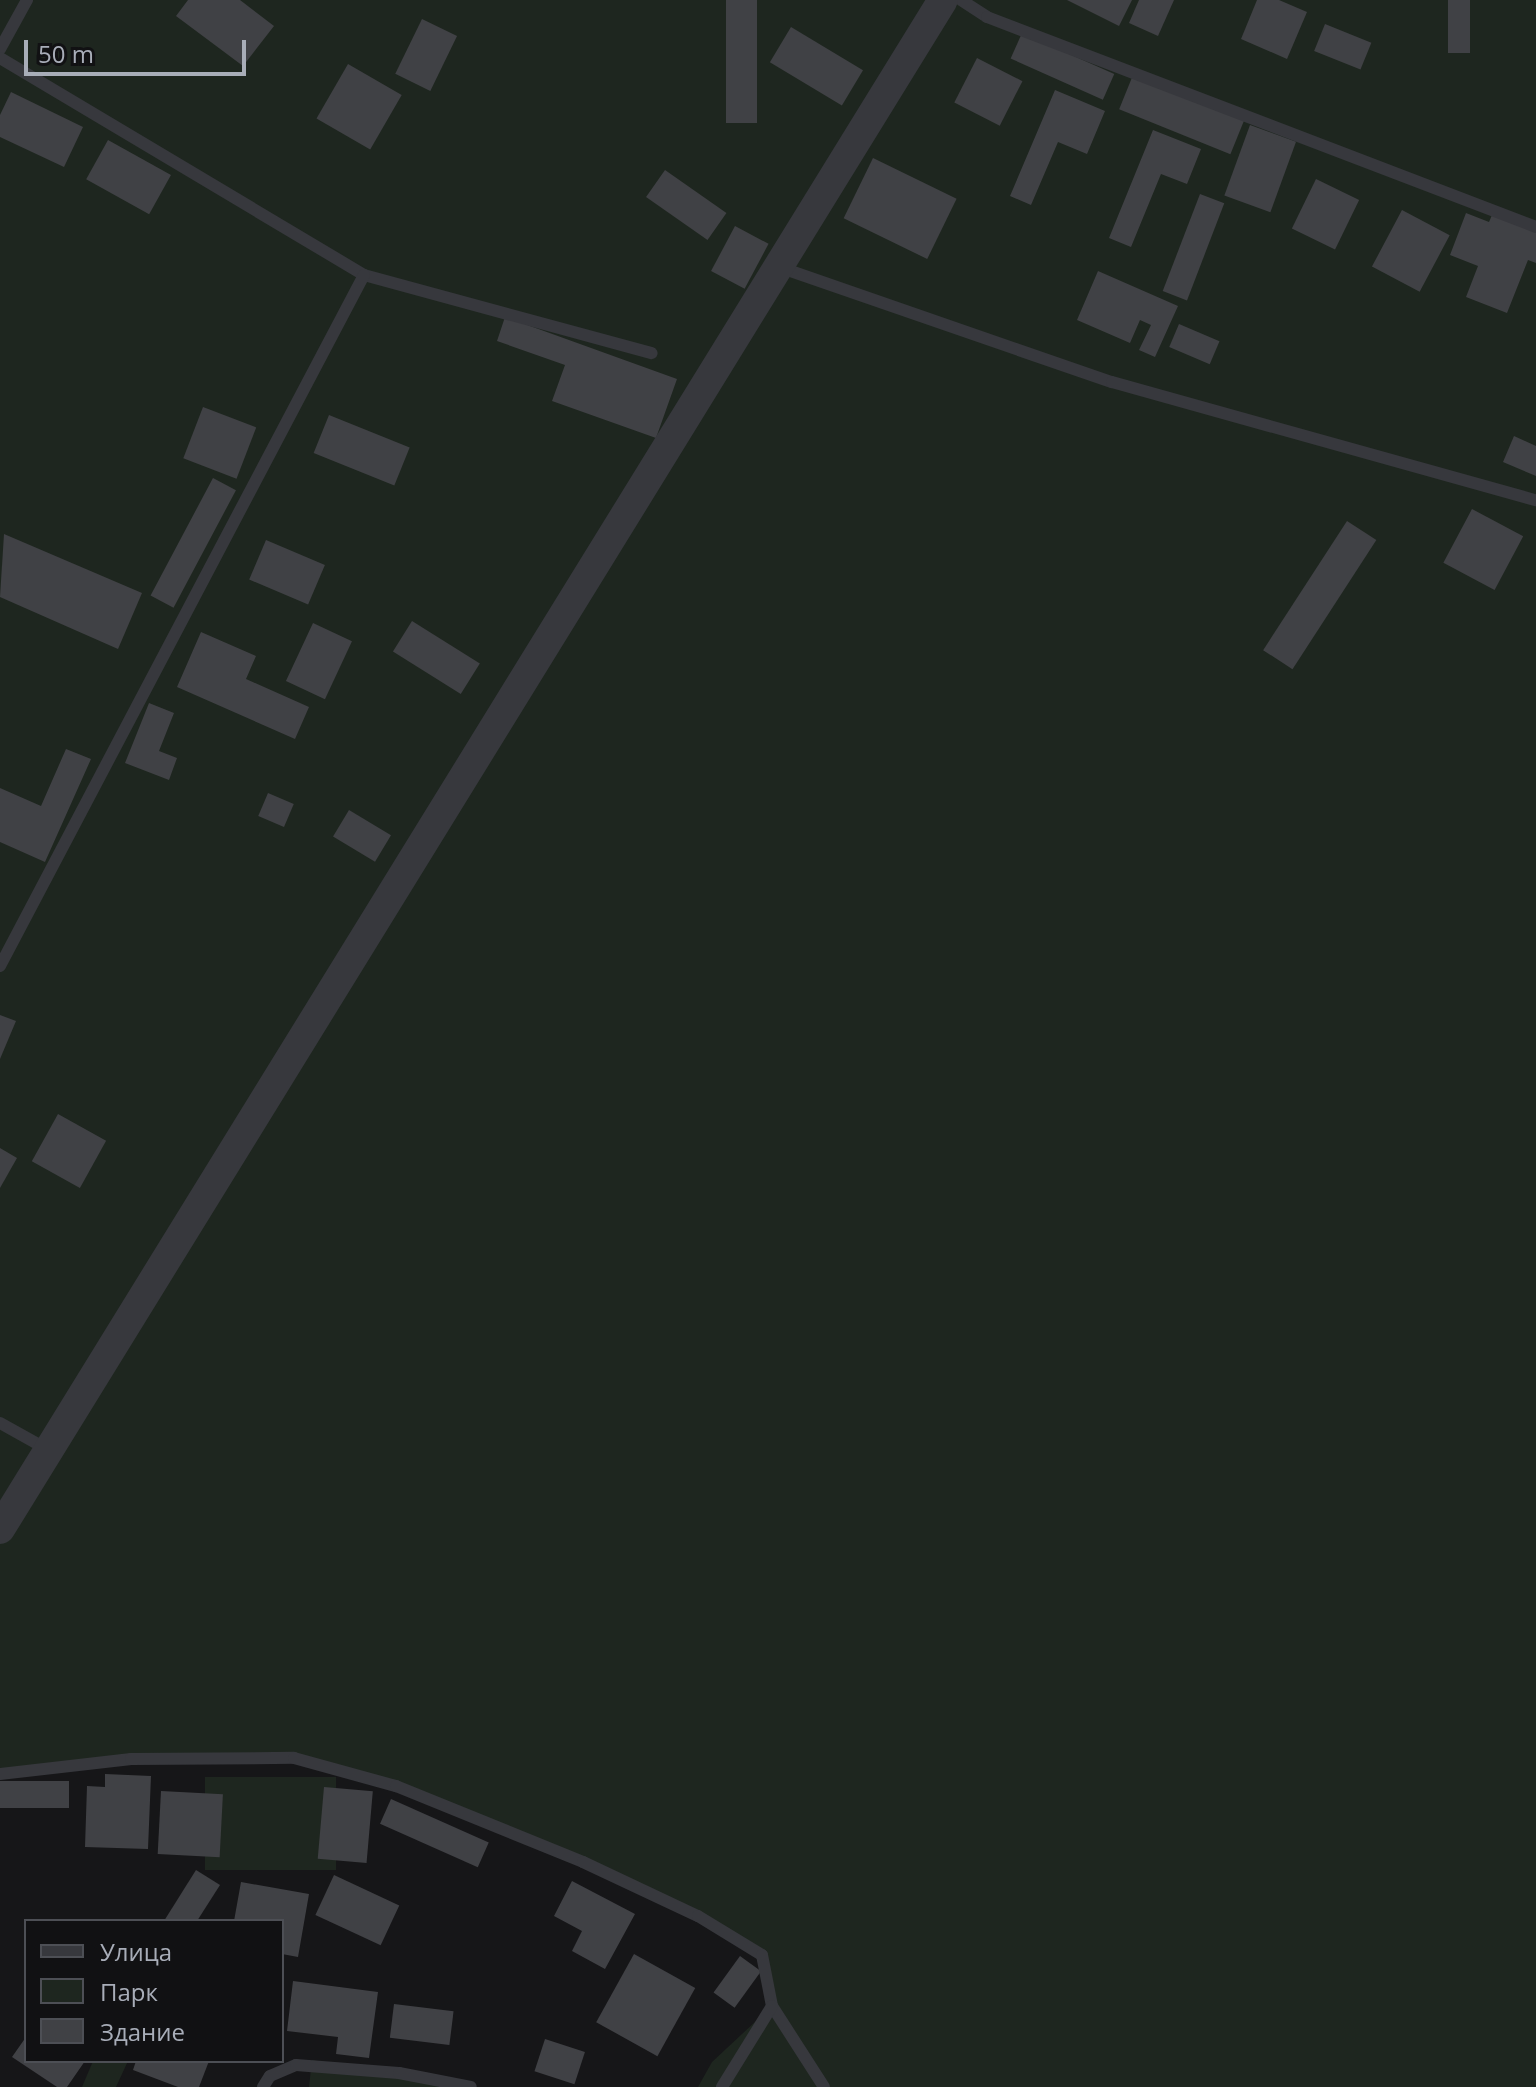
<!DOCTYPE html>
<meta charset="utf-8">
<style>
body{margin:0}
#map{position:relative;width:1536px;height:2087px;overflow:hidden;background:#161618;font-family:"Open Sans",sans-serif}
div>[style]{position:absolute}
.green>*{inset:0;background:#1e261f;transform-origin:0 0}
.building>*{inset:0;background:#404145;transform-origin:0 0}
.service>*{height:12px;margin:-6px;padding:0 6px;transform-origin:6px;border-radius:6px;background:#37383d}
.tertiary>*{height:30px;margin:-15px;padding:0 15px;transform-origin:15px;border-radius:15px;background:#37383d}
span{translate:-50% -50%;white-space:nowrap;text-align:center;line-height:1.15;-webkit-text-stroke:8px #111113;paint-order:stroke}
.legend{position:absolute;left:24px;top:1919px;width:260px;height:144px;box-sizing:border-box;background:#111113;border:2px solid #4d4f55;margin:0;padding:10px 14px;list-style:none;font-size:24px;color:#a8adb8}
.legend li{display:flex;align-items:center;gap:16px;height:40px}
.legend b{width:40px;border:2px solid #4d4f55}
.scale{position:absolute;left:24px;top:40px;width:222px;height:36px;box-sizing:border-box;border:4px solid #a8adb8;border-top:0;padding-left:10px;font-size:24px;line-height:28px;white-space:nowrap;color:#a8adb8;-webkit-text-stroke:6px #111113;paint-order:stroke}
</style>
<div id="map">
<div class="green">
<i style="clip-path:polygon(0 0,1536px 0,1536px 2087px,698px 2087px,712px 2062px,772px 2006px,762px 1955px,698px 1916px,396px 1786px,294px 1758px,131px 1759px,0 1774px)"></i>
<i style="left:205px;top:1777px;width:131px;height:93px"></i>
<i style="clip-path:polygon(312px 2060px,471px 2087px,309px 2087px)"></i>
<i style="clip-path:polygon(93px 2061px,128px 2061px,116px 2087px,82px 2087px)"></i>
</div>
<div class="building">
<i style="clip-path:polygon(188px 0,240px 0,274px 26px,243px 66px,176px 16px)"></i>
<i style="left:726px;top:0;width:31px;height:123px"></i>
<i style="clip-path:polygon(1067px 0,1132px 0,1119px 26px)"></i>
<i style="clip-path:polygon(1139px 0,1174px 0,1158px 36px,1129px 23px)"></i>
<i style="clip-path:polygon(1257px 0,1279px 0,1307px 12px,1287px 59px,1241px 39px)"></i>
<i style="left:1448px;top:0;width:22px;height:53px"></i>
<i style="left:422px;top:19px;width:39px;height:61px;rotate:26deg"></i>
<i style="left:1325px;top:24px;width:50px;height:29px;rotate:22deg"></i>
<i style="left:791px;top:27px;width:84px;height:41px;rotate:31deg"></i>
<i style="left:1022px;top:33px;width:101px;height:28px;rotate:24deg"></i>
<i style="left:977px;top:58px;width:51px;height:50px;rotate:27deg"></i>
<i style="left:348px;top:64px;width:62px;height:63px;rotate:30deg"></i>
<i style="left:1133px;top:75px;width:120px;height:37px;rotate:22deg"></i>
<i style="clip-path:polygon(1055px 90px,1105px 111px,1087px 154px,1058px 142px,1031px 205px,1010px 196px)"></i>
<i style="clip-path:polygon(11px 92px,83px 127px,64px 167px,0 137px,0 115px)"></i>
<i style="left:1250px;top:125px;width:49px;height:75px;rotate:20deg"></i>
<i style="clip-path:polygon(1153px 130px,1201px 149px,1187px 184px,1161px 174px,1131px 247px,1109px 238px)"></i>
<i style="left:108px;top:140px;width:72px;height:45px;rotate:29deg"></i>
<i style="left:873px;top:158px;width:93px;height:67px;rotate:26deg"></i>
<i style="left:665px;top:170px;width:75px;height:33px;rotate:35deg"></i>
<i style="left:1316px;top:179px;width:48px;height:55px;rotate:26deg"></i>
<i style="left:1200px;top:194px;width:26px;height:104px;rotate:21deg"></i>
<i style="left:1402px;top:210px;width:54px;height:64px;rotate:28deg"></i>
<i style="clip-path:polygon(1466px 213px,1489px 222px,1492px 215px,1536px 232px,1536px 263px,1528px 260px,1507px 313px,1466px 297px,1478px 266px,1450px 255px)"></i>
<i style="left:735px;top:226px;width:38px;height:51px;rotate:28deg"></i>
<i style="clip-path:polygon(1098px 271px,1178px 306px,1155px 357px,1139px 350px,1151px 325px,1140px 320px,1130px 343px,1077px 320px)"></i>
<i style="clip-path:polygon(505px 317px,677px 379px,656px 438px,552px 401px,565px 365px,497px 341px)"></i>
<i style="left:1179px;top:324px;width:44px;height:25px;rotate:23deg"></i>
<i style="left:203px;top:407px;width:57px;height:55px;rotate:21deg"></i>
<i style="left:329px;top:415px;width:87px;height:41px;rotate:22deg"></i>
<i style="clip-path:polygon(1514px 436px,1536px 446px,1536px 476px,1503px 462px)"></i>
<i style="left:213px;top:478px;width:26px;height:133px;rotate:28deg"></i>
<i style="left:1472px;top:509px;width:58px;height:61px;rotate:28deg"></i>
<i style="left:1347px;top:521px;width:35px;height:154px;rotate:33deg"></i>
<i style="clip-path:polygon(4px 534px,142px 593px,118px 649px,0 597px)"></i>
<i style="left:266px;top:540px;width:64px;height:43px;rotate:23deg"></i>
<i style="left:412px;top:621px;width:80px;height:36px;rotate:32deg"></i>
<i style="left:313px;top:623px;width:43px;height:64px;rotate:25deg"></i>
<i style="clip-path:polygon(201px 632px,256px 656px,246px 679px,309px 707px,295px 739px,177px 687px)"></i>
<i style="clip-path:polygon(149px 703px,174px 713px,159px 751px,177px 758px,169px 780px,125px 763px)"></i>
<i style="clip-path:polygon(66px 749px,91px 759px,45px 862px,0 842px,0 788px,41px 806px)"></i>
<i style="left:268px;top:793px;width:28px;height:25px;rotate:23deg"></i>
<i style="left:349px;top:810px;width:49px;height:31px;rotate:31deg"></i>
<i style="clip-path:polygon(0 1015px,16px 1021px,0 1059px)"></i>
<i style="left:58px;top:1114px;width:55px;height:54px;rotate:29deg"></i>
<i style="clip-path:polygon(0 1148px,17px 1158px,0 1188px)"></i>
<i style="clip-path:polygon(105px 1774px,151px 1776px,148px 1849px,85px 1847px,87px 1786px,105px 1787px)"></i>
<i style="left:0;top:1781px;width:69px;height:27px"></i>
<i style="left:324px;top:1787px;width:49px;height:72px;rotate:5deg"></i>
<i style="left:161px;top:1791px;width:62px;height:63px;rotate:3deg"></i>
<i style="left:391px;top:1799px;width:107px;height:27px;rotate:24deg"></i>
<i style="clip-path:polygon(196px 1870px,220px 1885px,197px 1921px,164px 1921px)"></i>
<i style="left:334px;top:1875px;width:72px;height:44px;rotate:25deg"></i>
<i style="clip-path:polygon(572px 1881px,635px 1914px,605px 1969px,572px 1951px,582px 1931px,554px 1916px)"></i>
<i style="clip-path:polygon(241px 1882px,309px 1894px,298px 1957px,282px 1954px,282px 1921px,234px 1921px)"></i>
<i style="left:634px;top:1954px;width:70px;height:78px;rotate:29deg"></i>
<i style="left:740px;top:1956px;width:26px;height:45px;rotate:36deg"></i>
<i style="clip-path:polygon(293px 1981px,378px 1992px,369px 2058px,336px 2054px,338px 2037px,287px 2031px)"></i>
<i style="left:394px;top:2004px;width:60px;height:34px;rotate:7deg"></i>
<i style="clip-path:polygon(26px 2037px,26px 2061px,85px 2061px,67px 2087px,57px 2087px,12px 2057px)"></i>
<i style="left:545px;top:2039px;width:42px;height:34px;rotate:18deg"></i>
<i style="clip-path:polygon(136px 2061px,209px 2061px,199px 2087px,178px 2087px,133px 2070px)"></i>
</div>
<div class="service">
<i style="left:961px;top:0;width:31px;rotate:33deg"></i>
<i style="left:987px;top:17px;width:588px;rotate:20.93deg"></i>
<i style="left:0;top:49px;width:56px;rotate:-61.1deg"></i>
<i style="left:0;top:58px;width:424px;rotate:30.8deg"></i>
<i style="left:364px;top:275px;width:298px;rotate:15.2deg"></i>
<i style="left:779px;top:267px;width:352px;rotate:19.1deg"></i>
<i style="left:1112px;top:382px;width:440px;rotate:15.6deg"></i>
<i style="left:0;top:966px;width:781px;rotate:-62.22deg"></i>
<i style="left:0;top:1423px;width:54px;rotate:29deg"></i>
<i style="left:0;top:1774px;width:132px;rotate:-6.5deg"></i>
<i style="left:131px;top:1759px;width:163px;rotate:-0.4deg"></i>
<i style="left:294px;top:1758px;width:106px;rotate:15.4deg"></i>
<i style="left:396px;top:1786px;width:202px;rotate:22.1deg"></i>
<i style="left:583px;top:1862px;width:127px;rotate:25.2deg"></i>
<i style="left:698px;top:1916px;width:75px;rotate:31.4deg"></i>
<i style="left:762px;top:1955px;width:52px;rotate:78.9deg"></i>
<i style="left:772px;top:2006px;width:96px;rotate:57.3deg"></i>
<i style="left:263px;top:2087px;width:13px;rotate:-58deg"></i>
<i style="left:270px;top:2076px;width:28px;rotate:-23deg"></i>
<i style="left:296px;top:2065px;width:103px;rotate:4.4deg"></i>
<i style="left:399px;top:2073px;width:73px;rotate:11deg"></i>
<i style="left:722px;top:2087px;width:95px;rotate:-58.3deg"></i>
</div>
<div class="tertiary">
<i style="left:0;top:1529px;width:1796px;rotate:-58.34deg"></i>
</div>
<ul class="legend">
<li><b style="height:10px;background:#37383d"></b>Улица</li>
<li><b style="height:22px;background:#1e261f"></b>Парк</li>
<li><b style="height:22px;background:#404145"></b>Здание</li>
</ul>
<div class="scale">50 m</div>
</div>
